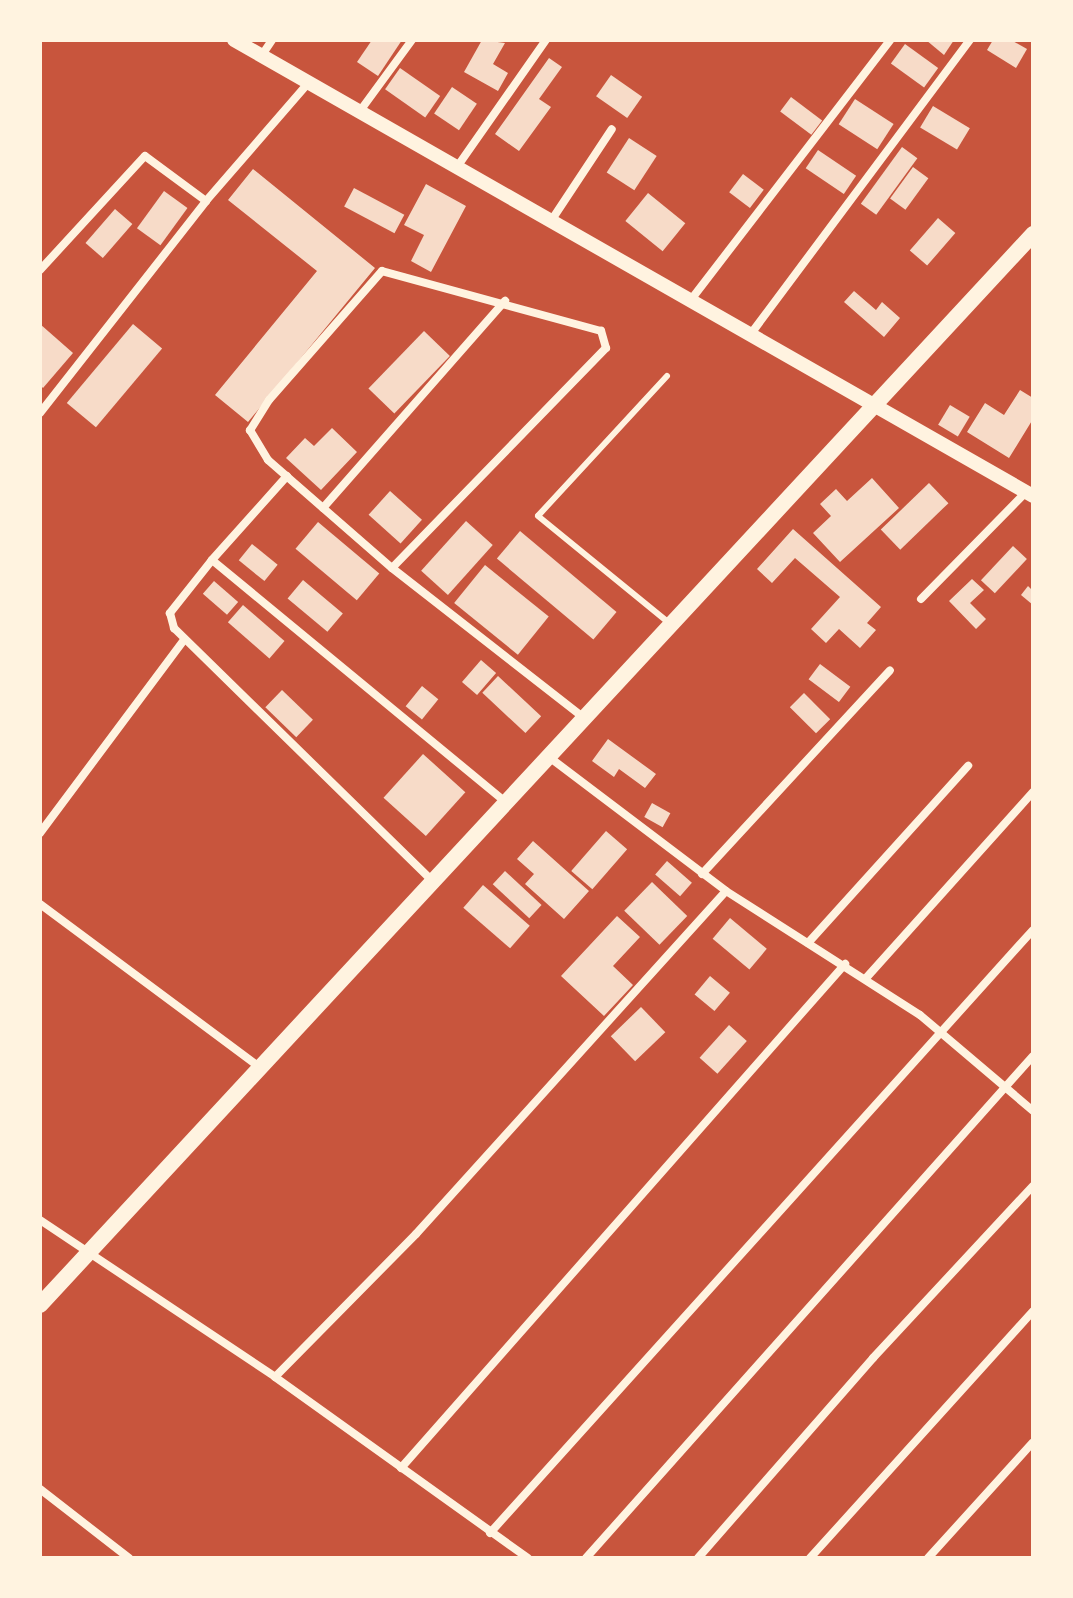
<!DOCTYPE html>
<style>
body{margin:0}
#map{position:relative;width:1073px;height:1598px;overflow:hidden;background:#c8553d;font-family:"Source Sans 3",sans-serif}
div>[style]{position:absolute}
.building>*{inset:0;background:#f7dbc8;transform-origin:0 0}
.service>*{height:6px;margin:-3px;padding:0 3px;transform-origin:3px;border-radius:3px;background:#fff3e0}
.minor>*{height:8px;margin:-4px;padding:0 4px;transform-origin:4px;border-radius:4px;background:#fff3e0}
.tertiary>*{height:14px;margin:-7px;padding:0 7px;transform-origin:7px;border-radius:7px;background:#fff3e0}
.secondary>*{height:16px;margin:-8px;padding:0 8px;transform-origin:8px;border-radius:8px;background:#fff3e0}
span{translate:-50% -50%;white-space:nowrap;text-align:center;line-height:1.15;-webkit-text-stroke:7px #fff3e0;paint-order:stroke}
.frame{position:absolute;inset:0;border:42px solid #fff3e0;pointer-events:none}
</style>
<div id="map">
<div class="building">
<i style="clip-path:polygon(372px 40px,402px 40px,378px 76px,357px 62px)"></i>
<i style="clip-path:polygon(482px 40px,505px 43px,493px 64px,508px 73px,498px 91px,464px 72px)"></i>
<i style="clip-path:polygon(926px 40px,954px 40px,944px 55px)"></i>
<i style="clip-path:polygon(993px 40px,1011px 40px,1027px 49px,1016px 68px,987px 50px)"></i>
<i style="left:905px;top:44px;width:41px;height:24px;rotate:36deg"></i>
<i style="clip-path:polygon(549px 58px,562px 67px,539px 99px,551px 107px,519px 151px,495px 134px)"></i>
<i style="left:400px;top:68px;width:49px;height:26px;rotate:35deg"></i>
<i style="left:611px;top:75px;width:38px;height:26px;rotate:35deg"></i>
<i style="left:452px;top:87px;width:30px;height:32px;rotate:34deg"></i>
<i style="left:791px;top:97px;width:39px;height:18px;rotate:37deg"></i>
<i style="left:855px;top:99px;width:46px;height:30px;rotate:33deg"></i>
<i style="left:933px;top:106px;width:43px;height:25px;rotate:31deg"></i>
<i style="left:629px;top:138px;width:33px;height:41px;rotate:33deg"></i>
<i style="left:902px;top:147px;width:19px;height:70px;rotate:36deg"></i>
<i style="left:818px;top:150px;width:46px;height:22px;rotate:34deg"></i>
<i style="left:913px;top:167px;width:19px;height:39px;rotate:36deg"></i>
<i style="clip-path:polygon(253px 169px,375px 268px,248px 422px,215px 395px,317px 271px,228px 200px)"></i>
<i style="left:743px;top:174px;width:26px;height:23px;rotate:37deg"></i>
<i style="clip-path:polygon(426px 184px,466px 206px,431px 272px,411px 261px,424px 235px,404px 225px)"></i>
<i style="left:354px;top:188px;width:57px;height:21px;rotate:28deg"></i>
<i style="left:164px;top:191px;width:29px;height:46px;rotate:36deg"></i>
<i style="left:648px;top:193px;width:48px;height:36px;rotate:39deg"></i>
<i style="left:115px;top:209px;width:23px;height:45px;rotate:41deg"></i>
<i style="left:938px;top:218px;width:23px;height:43px;rotate:41deg"></i>
<i style="clip-path:polygon(854px 291px,876px 310px,882px 302px,900px 318px,884px 337px,844px 302px)"></i>
<i style="clip-path:polygon(40px 324px,73px 353px,43px 388px,40px 385px)"></i>
<i style="left:133px;top:324px;width:38px;height:103px;rotate:40deg"></i>
<i style="left:424px;top:331px;width:36px;height:80px;rotate:44deg"></i>
<i style="clip-path:polygon(1020px 390px,1033px 398px,1033px 419px,1009px 458px,967px 432px,985px 403px,1004px 415px)"></i>
<i style="left:950px;top:405px;width:23px;height:23px;rotate:31deg"></i>
<i style="clip-path:polygon(332px 428px,357px 452px,321px 490px,286px 458px,305px 438px,314px 446px)"></i>
<i style="clip-path:polygon(872px 478px,899px 508px,840px 562px,813px 533px,831px 516px,820px 504px,836px 489px,847px 501px)"></i>
<i style="left:929px;top:483px;width:28px;height:67px;rotate:46deg"></i>
<i style="left:390px;top:491px;width:43px;height:32px;rotate:42deg"></i>
<i style="left:466px;top:521px;width:36px;height:67px;rotate:42deg"></i>
<i style="left:318px;top:522px;width:80px;height:35px;rotate:40deg"></i>
<i style="clip-path:polygon(793px 529px,881px 607px,867px 623px,876px 630px,860px 648px,839px 629px,826px 643px,811px 629px,840px 597px,795px 558px,772px 583px,757px 569px)"></i>
<i style="left:520px;top:531px;width:126px;height:36px;rotate:40deg"></i>
<i style="left:252px;top:544px;width:33px;height:21px;rotate:39deg"></i>
<i style="left:1013px;top:546px;width:19px;height:47px;rotate:43deg"></i>
<i style="left:485px;top:565px;width:82px;height:49px;rotate:39deg"></i>
<i style="clip-path:polygon(972px 579px,984px 590px,970px 603px,986px 619px,976px 629px,949px 601px)"></i>
<i style="left:303px;top:580px;width:52px;height:24px;rotate:40deg"></i>
<i style="left:214px;top:581px;width:32px;height:17px;rotate:41deg"></i>
<i style="clip-path:polygon(1028px 586px,1033px 591px,1033px 605px,1021px 595px)"></i>
<i style="left:243px;top:605px;width:55px;height:23px;rotate:41deg"></i>
<i style="left:481px;top:660px;width:20px;height:29px;rotate:41deg"></i>
<i style="left:820px;top:664px;width:38px;height:19px;rotate:37deg"></i>
<i style="left:498px;top:676px;width:59px;height:23px;rotate:43deg"></i>
<i style="left:422px;top:686px;width:21px;height:26px;rotate:39deg"></i>
<i style="left:282px;top:690px;width:43px;height:24px;rotate:44deg"></i>
<i style="left:804px;top:693px;width:37px;height:20px;rotate:45deg"></i>
<i style="clip-path:polygon(608px 739px,656px 774px,645px 788px,619px 769px,614px 777px,592px 761px)"></i>
<i style="left:423px;top:754px;width:57px;height:59px;rotate:42deg"></i>
<i style="left:652px;top:803px;width:21px;height:16px;rotate:29deg"></i>
<i style="left:606px;top:831px;width:28px;height:53px;rotate:41deg"></i>
<i style="clip-path:polygon(533px 841px,589px 891px,564px 919px,525px 884px,534px 874px,517px 859px)"></i>
<i style="left:667px;top:861px;width:33px;height:18px;rotate:41deg"></i>
<i style="left:505px;top:871px;width:50px;height:18px;rotate:43deg"></i>
<i style="left:652px;top:882px;width:49px;height:40px;rotate:44deg"></i>
<i style="left:483px;top:885px;width:62px;height:30px;rotate:41deg"></i>
<i style="clip-path:polygon(617px 916px,640px 937px,613px 966px,633px 985px,604px 1016px,561px 976px)"></i>
<i style="left:730px;top:918px;width:48px;height:27px;rotate:40deg"></i>
<i style="left:710px;top:976px;width:26px;height:24px;rotate:40deg"></i>
<i style="left:641px;top:1007px;width:35px;height:42px;rotate:46deg"></i>
<i style="left:729px;top:1025px;width:24px;height:44px;rotate:42deg"></i>
</div>
<div class="service">
<i style="left:667px;top:376px;width:190px;rotate:132.7deg"></i>
<i style="left:538px;top:516px;width:169px;rotate:39.2deg"></i>
</div>
<div class="minor">
<i style="left:262px;top:55px;width:18px;rotate:-56deg"></i>
<i style="left:360px;top:111px;width:88px;rotate:-53.8deg"></i>
<i style="left:457px;top:167px;width:155px;rotate:-55deg"></i>
<i style="left:551px;top:221px;width:110px;rotate:-56.5deg"></i>
<i style="left:40px;top:270px;width:155px;rotate:-47.4deg"></i>
<i style="left:145px;top:156px;width:76px;rotate:36.4deg"></i>
<i style="left:690px;top:301px;width:329px;rotate:-52.5deg"></i>
<i style="left:750px;top:335px;width:368px;rotate:-53.3deg"></i>
<i style="left:40px;top:413px;width:269px;rotate:-51.9deg"></i>
<i style="left:206px;top:201px;width:157px;rotate:-49.1deg"></i>
<i style="left:287px;top:476px;width:113px;rotate:131.8deg"></i>
<i style="left:212px;top:560px;width:382px;rotate:39.5deg"></i>
<i style="left:323px;top:508px;width:276px;rotate:-48.7deg"></i>
<i style="left:212px;top:560px;width:68px;rotate:128.4deg"></i>
<i style="left:170px;top:613px;width:16px;rotate:75deg"></i>
<i style="left:174px;top:628px;width:363px;rotate:44.4deg"></i>
<i style="left:392px;top:568px;width:307px;rotate:-45.8deg"></i>
<i style="left:606px;top:348px;width:18px;rotate:-106deg"></i>
<i style="left:601px;top:331px;width:227px;rotate:-164.7deg"></i>
<i style="left:382px;top:271px;width:171px;rotate:131.2deg"></i>
<i style="left:269px;top:400px;width:36px;rotate:122deg"></i>
<i style="left:250px;top:430px;width:35px;rotate:59deg"></i>
<i style="left:268px;top:460px;width:164px;rotate:41.1deg"></i>
<i style="left:392px;top:568px;width:244px;rotate:38deg"></i>
<i style="left:921px;top:599px;width:150px;rotate:-45.5deg"></i>
<i style="left:549px;top:757px;width:222px;rotate:37.1deg"></i>
<i style="left:726px;top:891px;width:230px;rotate:32.6deg"></i>
<i style="left:920px;top:1015px;width:148px;rotate:40.3deg"></i>
<i style="left:40px;top:833px;width:241px;rotate:-53.3deg"></i>
<i style="left:702px;top:874px;width:277px;rotate:-47.3deg"></i>
<i style="left:40px;top:904px;width:275px;rotate:36.6deg"></i>
<i style="left:808px;top:943px;width:239px;rotate:-47.9deg"></i>
<i style="left:867px;top:977px;width:249px;rotate:-48.1deg"></i>
<i style="left:40px;top:1220px;width:283px;rotate:33.7deg"></i>
<i style="left:275px;top:1377px;width:311px;rotate:35.6deg"></i>
<i style="left:275px;top:1377px;width:201px;rotate:-45.4deg"></i>
<i style="left:416px;top:1234px;width:462px;rotate:-47.9deg"></i>
<i style="left:401px;top:1468px;width:672px;rotate:-48.62deg"></i>
<i style="left:40px;top:1489px;width:113px;rotate:37.8deg"></i>
<i style="left:490px;top:1533px;width:811px;rotate:-48deg"></i>
<i style="left:586px;top:1558px;width:672px;rotate:-48.32deg"></i>
<i style="left:698px;top:1558px;width:266px;rotate:-48.8deg"></i>
<i style="left:873px;top:1358px;width:235px;rotate:-47.1deg"></i>
<i style="left:810px;top:1558px;width:333px;rotate:-47.9deg"></i>
<i style="left:928px;top:1558px;width:156px;rotate:-47.8deg"></i>
</div>
<div class="tertiary">
<i style="left:234px;top:40px;width:920px;rotate:29.71deg"></i>
</div>
<div class="secondary">
<i style="left:40px;top:1305px;width:1461px;rotate:-47.16deg"></i>
</div>
<div class="frame"></div>
</div>
